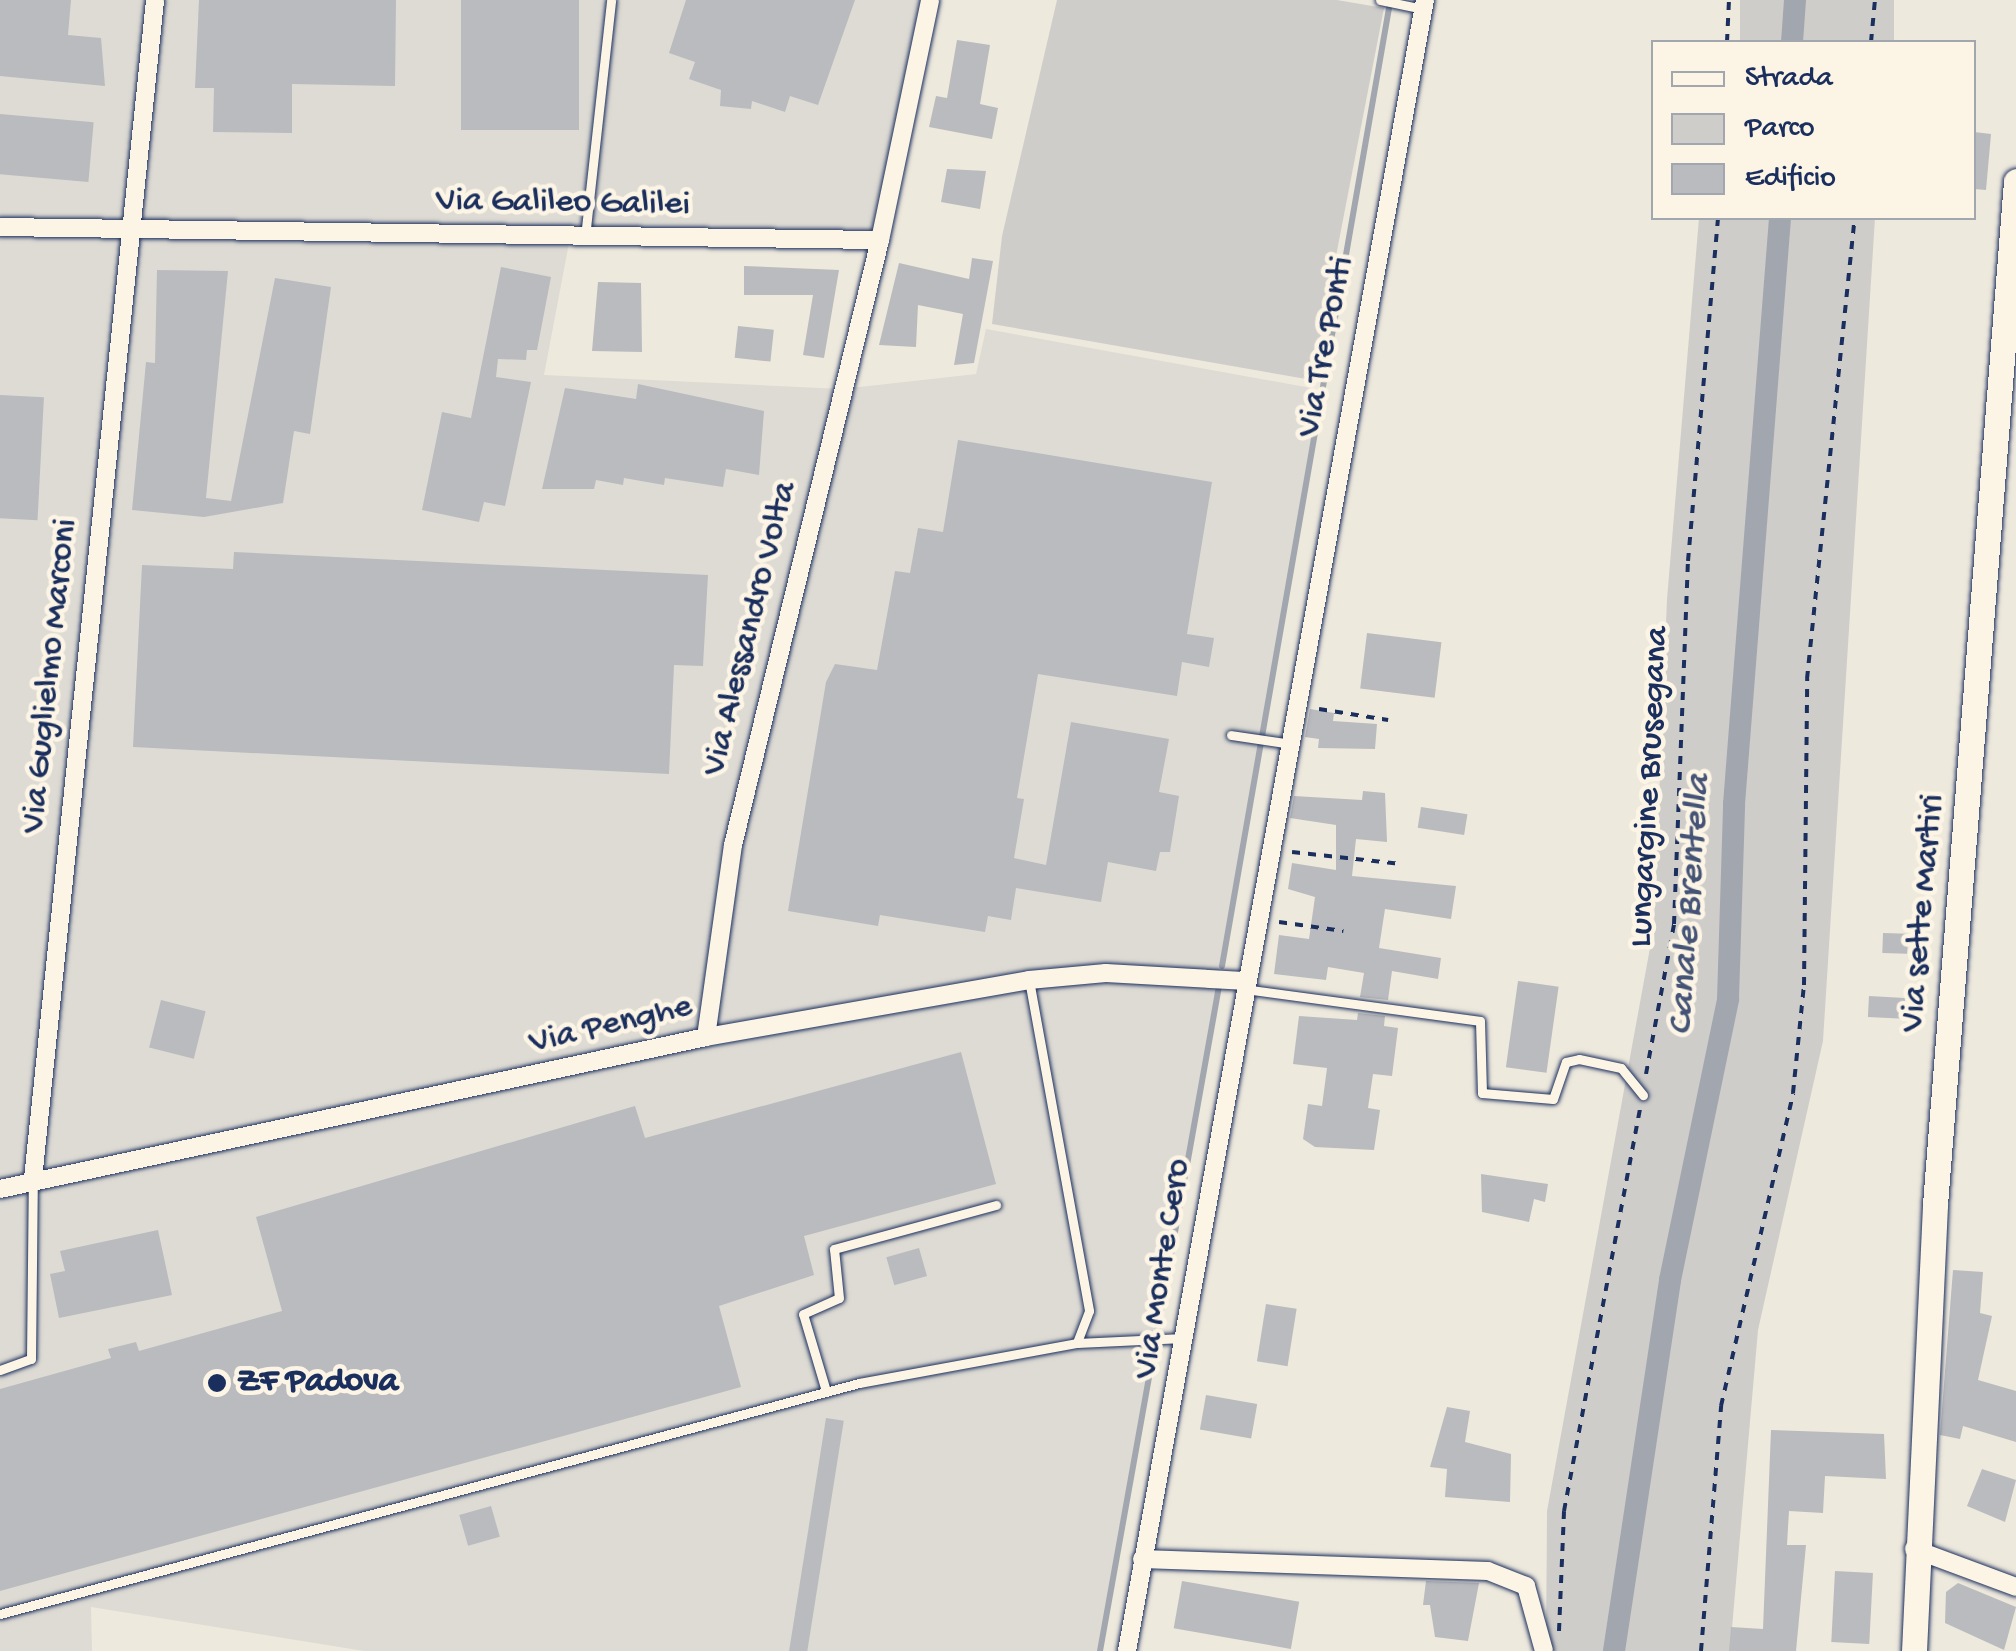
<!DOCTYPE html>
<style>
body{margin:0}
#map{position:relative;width:2016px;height:1651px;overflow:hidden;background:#eee9dd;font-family:"Gochi Hand",sans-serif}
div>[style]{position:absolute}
.built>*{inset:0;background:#dedbd4}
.green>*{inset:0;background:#cfcdca;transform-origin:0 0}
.stream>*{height:6px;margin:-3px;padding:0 3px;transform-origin:3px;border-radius:3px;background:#a2a7af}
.canal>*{height:22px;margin:-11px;padding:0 11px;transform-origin:11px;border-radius:11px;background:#a2a7af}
.building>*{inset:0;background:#babbbe;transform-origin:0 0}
.path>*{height:4px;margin-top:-2px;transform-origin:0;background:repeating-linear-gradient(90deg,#1b2f5e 0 8px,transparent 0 16px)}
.roads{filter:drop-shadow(0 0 2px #1b2f5e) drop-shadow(0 0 2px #1b2f5e)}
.lane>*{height:9px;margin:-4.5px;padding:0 4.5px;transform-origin:4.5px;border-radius:4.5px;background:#fcf5e5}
.street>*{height:18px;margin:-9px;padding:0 9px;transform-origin:9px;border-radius:9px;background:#fcf5e5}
.secondary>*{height:25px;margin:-12.5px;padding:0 12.5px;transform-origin:12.5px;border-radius:12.5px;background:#fcf5e5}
.dots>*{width:28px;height:28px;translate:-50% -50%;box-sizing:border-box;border:5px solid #fcf5e5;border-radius:50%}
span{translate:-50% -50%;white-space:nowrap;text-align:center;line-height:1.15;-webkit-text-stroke:9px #fcf5e5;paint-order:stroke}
.street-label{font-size:35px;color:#1b2f5e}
.poi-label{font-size:35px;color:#1b2f5e;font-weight:700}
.left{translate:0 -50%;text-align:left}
.water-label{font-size:38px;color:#445376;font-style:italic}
.legend{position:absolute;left:1651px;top:40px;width:325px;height:180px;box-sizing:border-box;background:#fcf5e5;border:2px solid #a2a6af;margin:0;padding:12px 18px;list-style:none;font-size:30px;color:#1b2f5e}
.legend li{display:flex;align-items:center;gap:20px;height:50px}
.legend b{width:50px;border:2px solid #a2a6af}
</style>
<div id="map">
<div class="built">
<i style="clip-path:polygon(0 0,928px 0,876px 247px,569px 243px,544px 375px,842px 389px,976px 374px,986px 329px,1322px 390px,1099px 1651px,364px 1651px,91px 1607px,92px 1651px,0 1651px)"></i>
</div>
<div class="green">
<i style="clip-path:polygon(1057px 0,1337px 0,1384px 8px,1312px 380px,992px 324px,1002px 236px)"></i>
<i style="left:1740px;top:0;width:154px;height:42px"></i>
<i style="clip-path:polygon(1699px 218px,1875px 218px,1823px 1041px,1758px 1330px,1730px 1651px,1546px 1651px,1547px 1511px,1654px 926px,1667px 599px)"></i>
</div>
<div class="stream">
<i style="left:1222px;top:966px;width:979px;rotate:-80.11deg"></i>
<i style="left:1100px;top:1651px;width:676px;rotate:-79.85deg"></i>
</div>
<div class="canal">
<i style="left:1792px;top:42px;width:42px;rotate:-85.9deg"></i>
<i style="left:1614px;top:1651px;width:375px;rotate:-81.4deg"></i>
<i style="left:1670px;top:1280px;width:287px;rotate:-78.3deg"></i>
<i style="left:1728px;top:999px;width:195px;rotate:-88.2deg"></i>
<i style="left:1734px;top:804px;width:588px;rotate:-85.51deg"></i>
</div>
<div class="building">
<i style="clip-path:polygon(0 0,71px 0,68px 35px,101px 38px,105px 86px,0 76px)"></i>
<i style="clip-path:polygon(199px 0,396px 0,395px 86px,292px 84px,292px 133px,213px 132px,214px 88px,195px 88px)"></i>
<i style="left:461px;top:0;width:118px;height:130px"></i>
<i style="clip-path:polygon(686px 0,855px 0,818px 105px,790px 96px,785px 112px,752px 101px,751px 109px,720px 106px,721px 90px,689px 79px,695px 62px,669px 53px)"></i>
<i style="clip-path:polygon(957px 40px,990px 45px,980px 104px,998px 108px,992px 139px,929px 127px,936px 96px,947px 98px)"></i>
<i style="left:0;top:114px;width:94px;height:60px;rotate:5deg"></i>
<i style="clip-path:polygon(1974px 132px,1991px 134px,1986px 190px,1974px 189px)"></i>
<i style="clip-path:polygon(947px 169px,986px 171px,980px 209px,941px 202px)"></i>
<i style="clip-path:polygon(972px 258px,993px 261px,974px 363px,954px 365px,963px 314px,918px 305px,916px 347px,879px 345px,899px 263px,969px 279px)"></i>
<i style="clip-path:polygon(744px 266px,839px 270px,824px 358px,803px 355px,813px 295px,744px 295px)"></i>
<i style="clip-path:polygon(501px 267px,551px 277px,537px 350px,527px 350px,526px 360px,498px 359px,496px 377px,531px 382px,505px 506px,484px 502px,479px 522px,422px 510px,442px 412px,471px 418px)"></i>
<i style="clip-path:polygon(157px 270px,228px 271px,206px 498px,231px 501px,275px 278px,331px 287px,310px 434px,294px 431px,283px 503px,204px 517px,132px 510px,146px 362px,155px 363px)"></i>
<i style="clip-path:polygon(598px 282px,641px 283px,642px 352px,592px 351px)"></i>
<i style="left:738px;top:326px;width:36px;height:32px;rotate:6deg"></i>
<i style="clip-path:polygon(638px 384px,764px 411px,759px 475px,726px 469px,723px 487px,665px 478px,664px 485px,624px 478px,623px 485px,596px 480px,594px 489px,542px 489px,565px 388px,636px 399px)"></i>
<i style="left:0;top:395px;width:44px;height:123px;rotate:3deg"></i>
<i style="clip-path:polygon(958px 440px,1212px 482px,1187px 634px,1214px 638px,1209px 667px,1182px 662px,1177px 696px,1038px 674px,1017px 798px,1024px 799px,1014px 858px,1046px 865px,1071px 722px,1169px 739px,1159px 792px,1179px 796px,1170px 852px,1160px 852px,1156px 871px,1108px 862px,1101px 902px,1016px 888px,1011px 920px,988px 916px,985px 932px,880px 915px,878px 926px,788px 911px,826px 682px,835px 664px,877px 670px,895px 571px,910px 573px,918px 528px,943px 532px)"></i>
<i style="clip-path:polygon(234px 552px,708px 575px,703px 666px,674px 665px,669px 774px,133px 747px,142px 565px,233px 569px)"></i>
<i style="left:1367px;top:633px;width:75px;height:56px;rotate:7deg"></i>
<i style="clip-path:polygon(1310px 709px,1334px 713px,1333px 721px,1377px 724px,1375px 749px,1318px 748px,1319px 739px,1305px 737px)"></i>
<i style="clip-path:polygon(1363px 791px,1385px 793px,1387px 842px,1356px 839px,1352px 876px,1456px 886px,1451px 919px,1385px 909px,1379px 948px,1441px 958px,1438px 979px,1392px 971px,1388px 1000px,1360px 997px,1364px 973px,1328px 967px,1326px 980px,1274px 974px,1279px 935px,1309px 939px,1315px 897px,1288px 889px,1292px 863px,1336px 870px,1336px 825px,1290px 818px,1294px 796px,1362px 800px)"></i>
<i style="left:1421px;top:807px;width:47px;height:21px;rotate:9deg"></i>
<i style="left:1883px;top:933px;width:25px;height:20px;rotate:2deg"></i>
<i style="left:1518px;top:981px;width:41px;height:87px;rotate:8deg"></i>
<i style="left:1869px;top:996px;width:36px;height:21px;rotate:3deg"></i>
<i style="left:161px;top:1000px;width:46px;height:49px;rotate:14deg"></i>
<i style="clip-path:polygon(1358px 1013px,1385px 1016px,1384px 1026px,1398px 1028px,1392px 1076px,1373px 1074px,1368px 1108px,1380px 1110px,1374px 1150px,1315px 1147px,1303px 1139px,1308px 1104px,1322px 1106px,1327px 1068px,1293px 1064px,1299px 1016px,1357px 1020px)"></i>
<i style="clip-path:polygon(961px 1052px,996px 1184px,804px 1236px,814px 1275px,719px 1306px,741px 1387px,0 1591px,0 1389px,111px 1358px,108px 1349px,136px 1342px,139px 1351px,282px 1311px,256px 1217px,635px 1106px,645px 1138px)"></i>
<i style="clip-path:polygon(1481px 1174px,1548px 1184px,1545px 1202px,1534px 1199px,1529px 1222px,1482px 1212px)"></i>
<i style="clip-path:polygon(158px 1230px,172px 1295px,59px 1318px,50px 1274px,65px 1271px,60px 1251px)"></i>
<i style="left:919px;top:1248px;width:29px;height:34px;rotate:74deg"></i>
<i style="clip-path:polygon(1953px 1270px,1983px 1272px,1980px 1313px,1992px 1316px,1978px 1380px,2016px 1391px,2016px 1442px,1963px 1426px,1960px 1439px,1940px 1435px)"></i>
<i style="left:1266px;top:1304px;width:31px;height:58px;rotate:9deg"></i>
<i style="left:1206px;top:1395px;width:52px;height:35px;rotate:10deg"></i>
<i style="clip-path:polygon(1447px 1407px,1470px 1411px,1465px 1442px,1511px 1454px,1510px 1502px,1445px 1497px,1447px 1469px,1430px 1467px)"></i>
<i style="left:826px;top:1418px;width:18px;height:236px;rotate:9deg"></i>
<i style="clip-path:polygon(1771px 1430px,1884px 1434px,1886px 1479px,1825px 1476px,1823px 1513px,1789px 1511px,1787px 1545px,1806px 1545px,1796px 1651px,1729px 1651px,1731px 1627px,1763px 1629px)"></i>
<i style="clip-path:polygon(1982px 1469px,2016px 1480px,2005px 1522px,1967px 1506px)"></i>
<i style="left:491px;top:1506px;width:32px;height:33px;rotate:74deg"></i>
<i style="left:1835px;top:1571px;width:38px;height:71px;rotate:3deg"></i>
<i style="left:1182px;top:1581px;width:119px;height:48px;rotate:10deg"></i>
<i style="clip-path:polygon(1426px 1581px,1479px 1583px,1468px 1641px,1435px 1637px,1430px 1605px,1423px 1605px)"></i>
<i style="clip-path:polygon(1958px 1583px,2016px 1607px,2004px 1650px,1945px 1623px,1946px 1592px)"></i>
</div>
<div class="path">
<i style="left:1727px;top:42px;width:42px;rotate:-87.3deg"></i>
<i style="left:1871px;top:42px;width:42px;rotate:-84.6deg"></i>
<i style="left:1319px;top:709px;width:70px;rotate:9.1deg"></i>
<i style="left:1292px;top:852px;width:110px;rotate:6.3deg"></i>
<i style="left:1279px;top:922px;width:65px;rotate:8deg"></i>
<i style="left:1646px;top:1074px;width:153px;rotate:-79.4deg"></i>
<i style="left:1674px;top:924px;width:363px;rotate:-87.8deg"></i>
<i style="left:1688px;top:561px;width:344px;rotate:-85deg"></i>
<i style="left:1559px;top:1631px;width:120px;rotate:-87.6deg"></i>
<i style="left:1564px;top:1511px;width:410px;rotate:-79.3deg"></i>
<i style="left:1701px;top:1651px;width:246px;rotate:-85.3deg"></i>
<i style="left:1721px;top:1406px;width:321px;rotate:-77deg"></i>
<i style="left:1793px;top:1093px;width:109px;rotate:-84.2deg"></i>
<i style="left:1804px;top:985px;width:306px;rotate:-89.4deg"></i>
<i style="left:1807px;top:679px;width:463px;rotate:-84.1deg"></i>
</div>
<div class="roads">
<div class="lane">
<i style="left:1380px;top:0;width:44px;rotate:11.8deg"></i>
<i style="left:585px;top:237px;width:238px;rotate:-83.7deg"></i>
<i style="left:1231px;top:735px;width:55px;rotate:8.4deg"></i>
<i style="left:1029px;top:980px;width:336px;rotate:79.7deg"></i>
<i style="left:1089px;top:1311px;width:34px;rotate:111deg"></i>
<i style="left:1244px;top:989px;width:238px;rotate:7.7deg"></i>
<i style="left:1480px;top:1021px;width:72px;rotate:88.4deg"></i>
<i style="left:1482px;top:1093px;width:71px;rotate:4.8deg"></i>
<i style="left:1553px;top:1099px;width:39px;rotate:-71deg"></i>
<i style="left:1566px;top:1062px;width:13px;rotate:-13deg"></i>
<i style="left:1579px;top:1059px;width:43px;rotate:12.1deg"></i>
<i style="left:1621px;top:1068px;width:35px;rotate:51deg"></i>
<i style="left:0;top:1370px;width:33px;rotate:-20deg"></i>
<i style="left:31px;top:1359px;width:180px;rotate:-89.4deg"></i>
<i style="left:826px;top:1391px;width:80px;rotate:-106.6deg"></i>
<i style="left:803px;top:1314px;width:39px;rotate:-24deg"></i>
<i style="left:839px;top:1298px;width:49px;rotate:-95.8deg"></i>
<i style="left:834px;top:1249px;width:168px;rotate:-15.2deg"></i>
<i style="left:0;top:1614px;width:890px;rotate:-15.05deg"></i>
<i style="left:859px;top:1383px;width:222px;rotate:-10.4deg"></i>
<i style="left:1077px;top:1343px;width:106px;rotate:-2.7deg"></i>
</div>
<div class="street">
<i style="left:0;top:227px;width:880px;rotate:0.85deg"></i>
<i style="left:706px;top:1037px;width:194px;rotate:-82deg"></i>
<i style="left:733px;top:845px;width:623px;rotate:-76.34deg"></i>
<i style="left:880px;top:240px;width:245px;rotate:-78.2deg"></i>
<i style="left:33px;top:1179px;width:1185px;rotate:-84.09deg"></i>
<i style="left:0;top:1189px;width:722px;rotate:-12.15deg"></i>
<i style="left:706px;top:1037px;width:328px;rotate:-10deg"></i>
<i style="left:1029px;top:980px;width:77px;rotate:-5.2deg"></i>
<i style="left:1106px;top:973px;width:137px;rotate:3.3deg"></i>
<i style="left:1914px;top:1549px;width:109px;rotate:20.4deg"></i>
<i style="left:1142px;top:1559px;width:346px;rotate:2deg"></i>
<i style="left:1488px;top:1571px;width:41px;rotate:21.5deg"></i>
<i style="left:1526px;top:1586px;width:67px;rotate:74.5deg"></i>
<i style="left:1127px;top:1651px;width:1678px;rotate:-79.77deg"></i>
</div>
<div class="secondary">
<i style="left:1914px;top:1651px;width:447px;rotate:-87.3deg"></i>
<i style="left:1935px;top:1204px;width:1026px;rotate:-85.47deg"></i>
</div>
</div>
<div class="dots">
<i style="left:217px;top:1383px;background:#1b2f5e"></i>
</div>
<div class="street-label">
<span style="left:563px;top:204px;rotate:1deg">Via Galileo Galilei</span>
<span style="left:1327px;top:347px;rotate:-79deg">Via Tre Ponti</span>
<span style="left:751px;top:629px;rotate:-76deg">Via Alessandro Volta</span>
<span style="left:51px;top:676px;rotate:-84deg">Via Guglielmo Marconi</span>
<span style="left:1651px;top:787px;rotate:-87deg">Lungargine Brusegana</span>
<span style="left:1924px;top:913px;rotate:-85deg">Via sette Martiri</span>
<span style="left:611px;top:1026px;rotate:-13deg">Via Penghe</span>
<span style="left:1164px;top:1269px;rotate:-81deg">Via Monte Cero</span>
</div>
<div class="poi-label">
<span class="left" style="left:237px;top:1383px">ZF Padova</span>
</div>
<div class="water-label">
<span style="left:1692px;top:905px;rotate:-86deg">Canale Brentella</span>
</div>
<ul class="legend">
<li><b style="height:12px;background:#fcf5e5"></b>Strada</li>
<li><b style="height:28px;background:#cfcdca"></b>Parco</li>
<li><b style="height:28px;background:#babbbe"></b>Edificio</li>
</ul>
</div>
